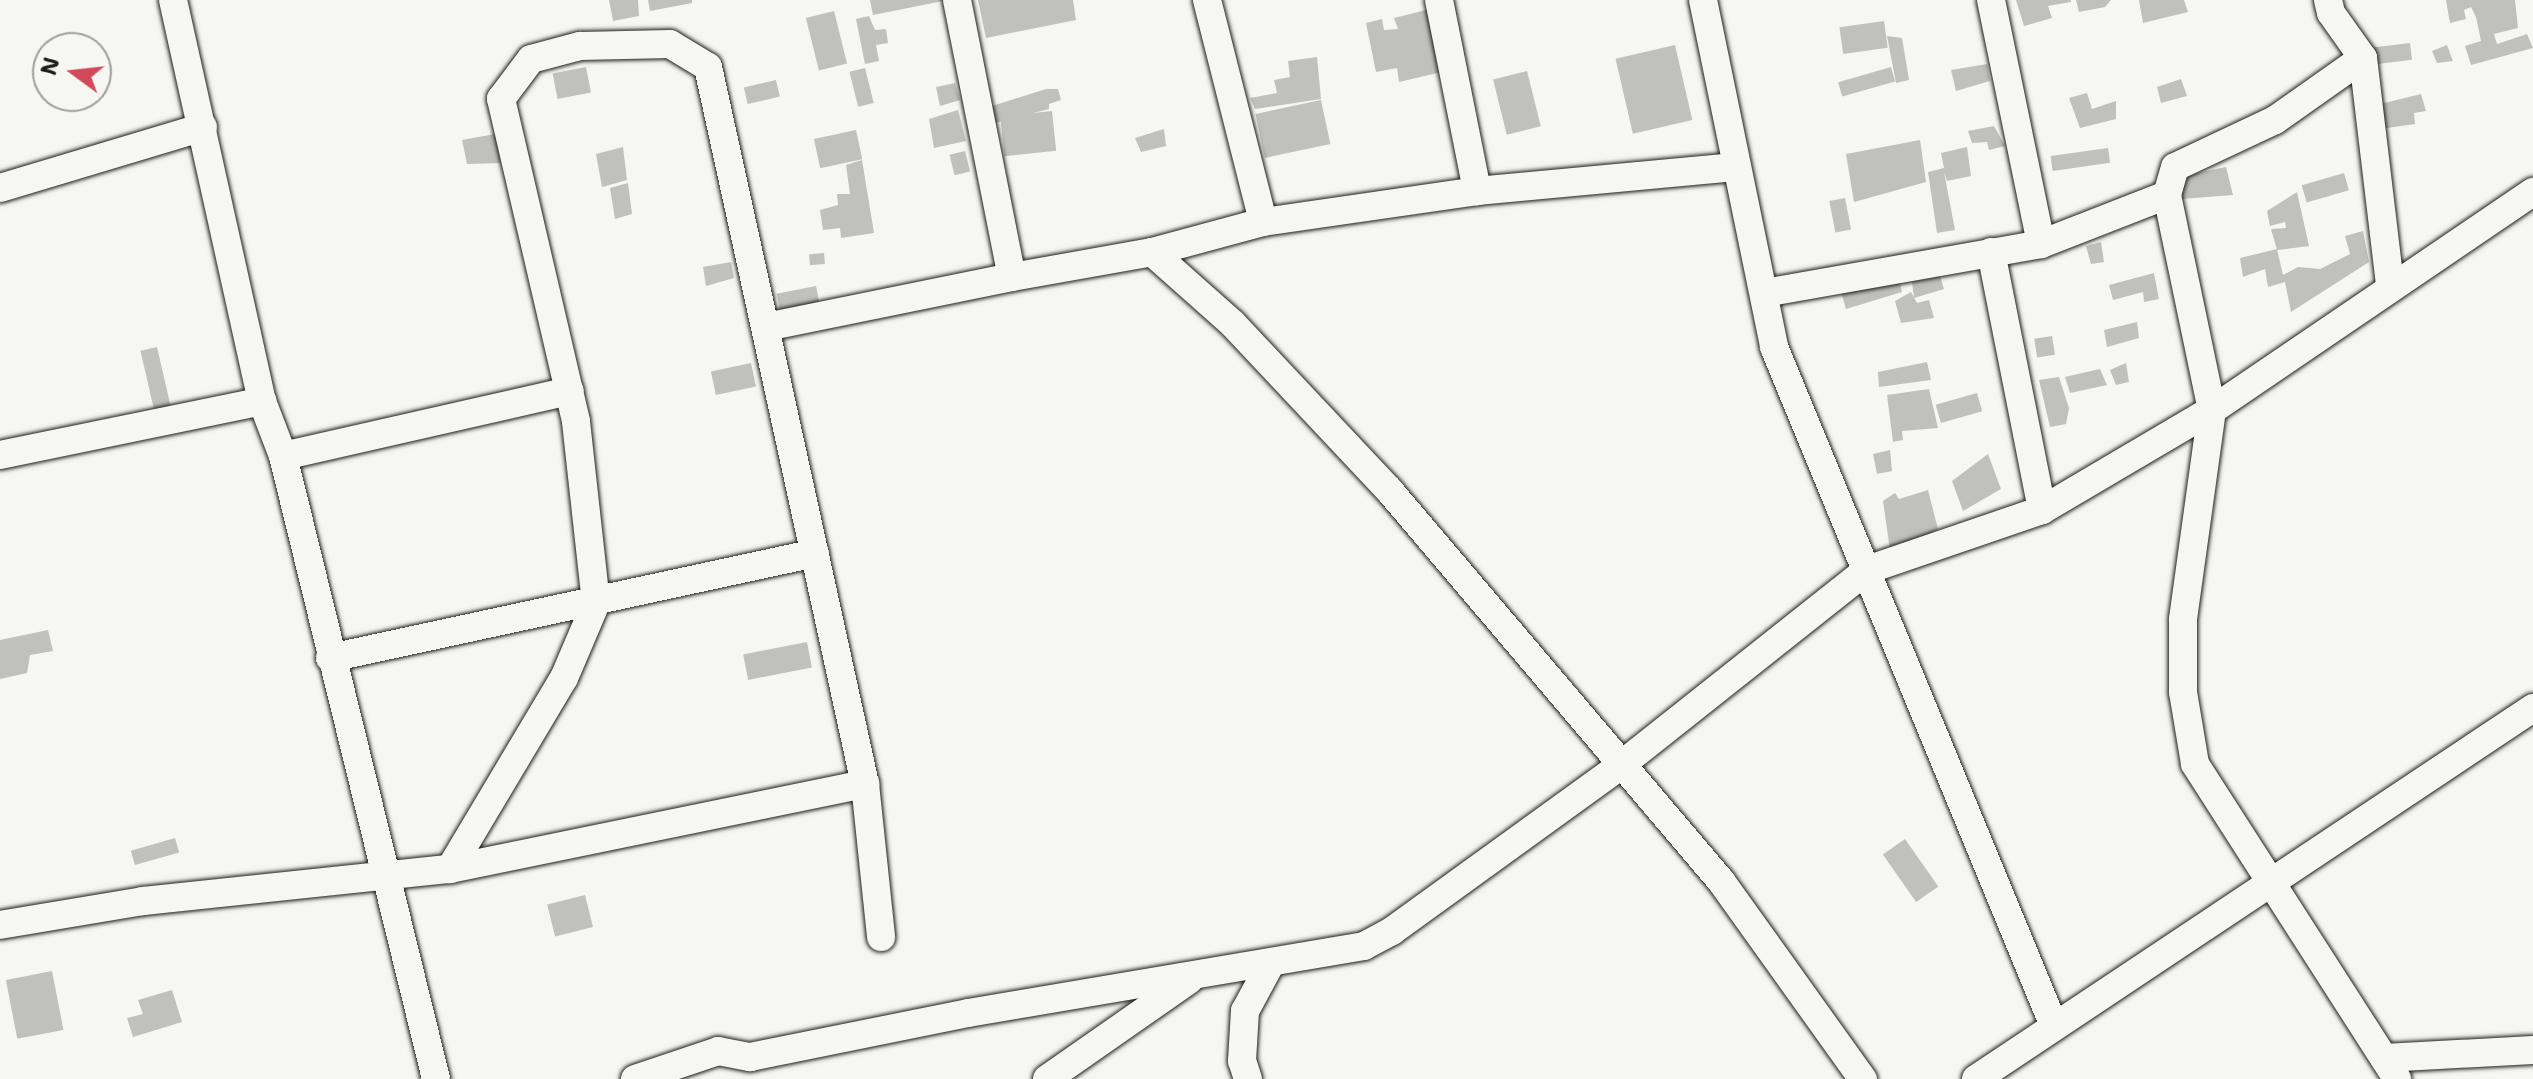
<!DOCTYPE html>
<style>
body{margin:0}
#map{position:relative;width:2533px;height:1079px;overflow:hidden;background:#f6f6f2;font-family:"Shantell Sans",sans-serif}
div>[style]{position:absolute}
.building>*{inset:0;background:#c0c0bd;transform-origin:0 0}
.roads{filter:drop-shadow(0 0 2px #1c1c1c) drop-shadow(0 0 2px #1c1c1c)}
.street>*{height:28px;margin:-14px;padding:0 14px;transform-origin:14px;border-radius:14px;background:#f6f6f2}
span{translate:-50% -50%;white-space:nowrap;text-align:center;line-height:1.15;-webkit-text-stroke:8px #f6f6f2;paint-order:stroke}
.north{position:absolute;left:32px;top:32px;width:80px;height:80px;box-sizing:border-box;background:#f6f6f2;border:2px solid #9f9f9c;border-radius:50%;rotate:285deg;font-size:22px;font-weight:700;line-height:32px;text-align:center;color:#1c1c1c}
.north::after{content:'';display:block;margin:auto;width:28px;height:36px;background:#d1495b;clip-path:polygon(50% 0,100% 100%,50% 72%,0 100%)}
</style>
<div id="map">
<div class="building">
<i style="clip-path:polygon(609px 0,638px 0,639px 16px,613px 21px)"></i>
<i style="clip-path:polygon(648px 0,692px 0,692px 3px,650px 11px)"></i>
<i style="clip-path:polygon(870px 0,943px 0,943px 1px,873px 15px)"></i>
<i style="clip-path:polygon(978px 0,1073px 0,1076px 20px,986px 38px)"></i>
<i style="clip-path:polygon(2016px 0,2071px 0,2071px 2px,2048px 6px,2052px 18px,2024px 26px)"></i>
<i style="clip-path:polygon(2076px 0,2111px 0,2105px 7px,2079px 12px)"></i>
<i style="clip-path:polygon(2139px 0,2184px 0,2188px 12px,2143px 23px)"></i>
<i style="clip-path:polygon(2446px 0,2515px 0,2518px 28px,2494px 34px,2497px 44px,2527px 34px,2533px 48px,2471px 65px,2465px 46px,2481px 41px,2476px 17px,2471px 7px,2464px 10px,2466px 19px,2450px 23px)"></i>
<i style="clip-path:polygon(1434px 8px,1446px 71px,1399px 82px,1397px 68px,1376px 72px,1366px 23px,1382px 19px,1384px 30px,1398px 29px,1394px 18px)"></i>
<i style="left:834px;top:11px;width:54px;height:29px;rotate:76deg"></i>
<i style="clip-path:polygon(869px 16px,875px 30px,886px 29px,888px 43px,876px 45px,879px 61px,865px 64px,856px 19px)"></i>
<i style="left:1884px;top:21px;width:27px;height:45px;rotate:82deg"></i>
<i style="clip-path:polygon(1887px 36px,1902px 38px,1909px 80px,1896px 83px)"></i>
<i style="left:2410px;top:43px;width:17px;height:40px;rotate:83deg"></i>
<i style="left:1675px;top:45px;width:77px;height:61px;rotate:77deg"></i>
<i style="clip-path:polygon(2447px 45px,2453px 61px,2437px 63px,2432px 51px)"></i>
<i style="clip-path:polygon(1317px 57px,1321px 99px,1255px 109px,1250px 98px,1277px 93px,1274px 80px,1290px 77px,1288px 61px)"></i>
<i style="clip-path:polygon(1987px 64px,1990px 81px,1956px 91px,1951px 70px)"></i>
<i style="left:586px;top:67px;width:26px;height:34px;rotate:79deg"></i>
<i style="left:1891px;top:67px;width:15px;height:55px;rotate:74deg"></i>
<i style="left:865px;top:68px;width:36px;height:16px;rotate:76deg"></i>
<i style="left:1527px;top:71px;width:57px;height:35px;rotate:76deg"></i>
<i style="clip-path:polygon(2181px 79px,2187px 96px,2161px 103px,2157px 87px)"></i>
<i style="left:776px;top:80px;width:17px;height:33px;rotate:77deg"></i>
<i style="clip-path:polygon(955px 83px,960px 100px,940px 106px,936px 87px)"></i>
<i style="clip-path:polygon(1046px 89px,1058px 89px,1061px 100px,1049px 104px,1049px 109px,995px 123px,992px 106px)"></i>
<i style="clip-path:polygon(2087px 93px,2092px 109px,2116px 101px,2116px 119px,2080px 128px,2069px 98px)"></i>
<i style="clip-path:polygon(2421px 94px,2426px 111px,2414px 113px,2415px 124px,2380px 129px,2376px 105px)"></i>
<i style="left:1321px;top:100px;width:45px;height:67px;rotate:78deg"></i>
<i style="clip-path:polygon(958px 110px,966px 141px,934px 148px,929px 119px)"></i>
<i style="left:1052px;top:111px;width:40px;height:52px;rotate:84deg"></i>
<i style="clip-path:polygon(1994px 126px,2005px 146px,1989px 150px,1987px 142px,1972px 143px,1968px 131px)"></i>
<i style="clip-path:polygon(1164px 129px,1166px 146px,1141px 152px,1135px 138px)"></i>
<i style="left:856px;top:130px;width:30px;height:43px;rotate:78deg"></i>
<i style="clip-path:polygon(495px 134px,501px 163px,467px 164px,462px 140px)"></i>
<i style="clip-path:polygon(1920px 140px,1926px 182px,1854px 202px,1846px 154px)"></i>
<i style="clip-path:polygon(623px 147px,627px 180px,602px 187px,596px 154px)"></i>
<i style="clip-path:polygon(1967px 147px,1971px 176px,1947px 181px,1944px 172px,1955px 230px,1937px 233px,1928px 172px,1944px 168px,1941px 153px)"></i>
<i style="left:2108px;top:148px;width:15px;height:58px;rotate:82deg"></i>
<i style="left:965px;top:151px;width:21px;height:16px;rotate:76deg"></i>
<i style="clip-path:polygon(862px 160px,874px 233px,841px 238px,840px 228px,823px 230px,820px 210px,838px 205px,837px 194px,850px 194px,846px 165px)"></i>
<i style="clip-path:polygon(2226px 167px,2233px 195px,2182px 199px,2178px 177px)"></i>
<i style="left:2344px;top:173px;width:18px;height:44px;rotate:74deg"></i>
<i style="clip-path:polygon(628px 183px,632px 214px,615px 219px,610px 188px)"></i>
<i style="clip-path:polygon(2297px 192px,2309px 246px,2277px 250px,2271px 229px,2286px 228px,2285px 222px,2270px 226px,2267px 211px)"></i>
<i style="left:1845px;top:198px;width:32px;height:16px;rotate:79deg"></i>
<i style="clip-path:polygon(2363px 231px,2369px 262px,2291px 312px,2285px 282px,2268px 287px,2265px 269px,2243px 277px,2240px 258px,2277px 249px,2283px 275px,2298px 267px,2320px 269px,2350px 254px,2345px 236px)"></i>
<i style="clip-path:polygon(2101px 242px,2104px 262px,2091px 264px,2086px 246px)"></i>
<i style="left:824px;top:253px;width:11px;height:15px;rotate:85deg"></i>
<i style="clip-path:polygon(731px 262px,734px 278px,706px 286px,703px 267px)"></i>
<i style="clip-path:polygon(2154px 273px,2159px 299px,2144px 302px,2143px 292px,2113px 300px,2109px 285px)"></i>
<i style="clip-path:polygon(1940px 276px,1944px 289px,1914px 298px,1912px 282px)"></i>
<i style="clip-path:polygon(1899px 280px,1902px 292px,1846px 309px,1841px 292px)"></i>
<i style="left:816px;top:286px;width:21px;height:40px;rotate:79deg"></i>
<i style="clip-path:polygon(1911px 292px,1917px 303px,1929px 300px,1934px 318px,1901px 323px,1895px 301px)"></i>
<i style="clip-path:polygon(2137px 322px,2139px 338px,2107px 347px,2104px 330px)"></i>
<i style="left:2052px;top:336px;width:19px;height:18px;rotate:81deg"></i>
<i style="left:157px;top:347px;width:68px;height:17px;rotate:77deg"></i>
<i style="clip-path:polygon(1927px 362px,1931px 380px,1879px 387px,1878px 372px)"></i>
<i style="left:751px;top:363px;width:24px;height:41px;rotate:78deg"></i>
<i style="clip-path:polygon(2126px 363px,2129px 382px,2116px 385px,2110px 370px)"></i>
<i style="clip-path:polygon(2100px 369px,2107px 385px,2070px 393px,2065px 377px)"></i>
<i style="clip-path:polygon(2059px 377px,2069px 408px,2066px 424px,2050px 427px,2039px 380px)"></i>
<i style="clip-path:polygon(1929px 389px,1938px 428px,1902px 431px,1903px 440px,1893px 442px,1887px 395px)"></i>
<i style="left:1977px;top:393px;width:19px;height:43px;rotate:74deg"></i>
<i style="clip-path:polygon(1890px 450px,1892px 471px,1877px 474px,1873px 454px)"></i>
<i style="clip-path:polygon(1988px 454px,2001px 489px,1963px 511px,1952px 481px)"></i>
<i style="clip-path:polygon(1928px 490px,1938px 529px,1891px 557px,1883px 501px,1895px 493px,1899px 499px)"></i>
<i style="clip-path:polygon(48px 630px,53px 651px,30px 655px,27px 673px,0 679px,0 640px)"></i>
<i style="left:807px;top:642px;width:26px;height:65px;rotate:79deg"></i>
<i style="left:175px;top:838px;width:15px;height:46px;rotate:74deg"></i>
<i style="left:1905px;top:839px;width:58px;height:27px;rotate:55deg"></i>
<i style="left:585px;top:895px;width:33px;height:39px;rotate:76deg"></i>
<i style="left:52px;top:971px;width:60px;height:47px;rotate:79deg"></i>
<i style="clip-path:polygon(172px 990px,182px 1022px,133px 1037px,127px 1018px,143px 1014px,138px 1000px)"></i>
</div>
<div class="roads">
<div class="street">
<i style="left:173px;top:0;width:411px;rotate:77.5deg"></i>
<i style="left:262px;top:401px;width:59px;rotate:69.1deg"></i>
<i style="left:283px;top:456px;width:642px;rotate:76.2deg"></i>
<i style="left:957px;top:0;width:282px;rotate:78.8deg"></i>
<i style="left:1012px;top:277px;width:142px;rotate:-10.1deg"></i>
<i style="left:1152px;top:252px;width:108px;rotate:41.6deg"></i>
<i style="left:1233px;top:324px;width:228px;rotate:46.8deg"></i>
<i style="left:1389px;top:490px;width:513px;rotate:49.67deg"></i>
<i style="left:1721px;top:881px;width:244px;rotate:54.4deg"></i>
<i style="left:1207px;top:0;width:229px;rotate:75.8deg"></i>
<i style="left:1439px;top:0;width:195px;rotate:78.7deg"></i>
<i style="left:1477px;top:191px;width:259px;rotate:-5.3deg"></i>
<i style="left:1703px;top:0;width:354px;rotate:78.4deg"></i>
<i style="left:1774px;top:347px;width:734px;rotate:67.59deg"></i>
<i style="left:1991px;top:0;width:249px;rotate:78.4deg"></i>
<i style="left:2328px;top:0;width:13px;rotate:77deg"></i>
<i style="left:2331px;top:13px;width:55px;rotate:54.6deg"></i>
<i style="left:2363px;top:58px;width:230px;rotate:83.2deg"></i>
<i style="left:2363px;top:58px;width:108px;rotate:144.8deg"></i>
<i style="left:2275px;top:120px;width:110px;rotate:154.8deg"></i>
<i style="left:2175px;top:167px;width:29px;rotate:106deg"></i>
<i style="left:2167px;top:195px;width:220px;rotate:78.2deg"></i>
<i style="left:2212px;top:410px;width:212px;rotate:97.9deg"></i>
<i style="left:2183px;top:620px;width:72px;rotate:90deg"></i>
<i style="left:2183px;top:692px;width:73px;rotate:80.5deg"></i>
<i style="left:2195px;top:764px;width:374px;rotate:57.3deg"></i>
<i style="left:0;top:188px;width:212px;rotate:-16.7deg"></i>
<i style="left:1152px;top:252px;width:115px;rotate:-15.1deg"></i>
<i style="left:1263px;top:222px;width:216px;rotate:-8.2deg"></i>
<i style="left:1991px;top:252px;width:263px;rotate:78.8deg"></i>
<i style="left:1764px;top:293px;width:281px;rotate:-10deg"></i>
<i style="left:2041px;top:244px;width:135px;rotate:-21.3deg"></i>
<i style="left:766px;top:327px;width:251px;rotate:-11.5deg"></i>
<i style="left:0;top:455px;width:268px;rotate:-11.6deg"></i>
<i style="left:283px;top:456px;width:294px;rotate:-12.8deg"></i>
<i style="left:330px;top:658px;width:496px;rotate:-12.2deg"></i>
<i style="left:450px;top:869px;width:222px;rotate:-59.2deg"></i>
<i style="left:564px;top:678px;width:82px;rotate:-66.9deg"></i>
<i style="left:596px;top:603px;width:183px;rotate:-96.3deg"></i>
<i style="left:576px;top:421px;width:331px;rotate:-103.1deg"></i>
<i style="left:501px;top:99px;width:50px;rotate:-53.1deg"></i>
<i style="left:531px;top:59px;width:51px;rotate:-14.9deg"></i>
<i style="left:580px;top:46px;width:90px;rotate:-1.3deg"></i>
<i style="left:670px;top:44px;width:44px;rotate:31.2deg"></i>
<i style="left:708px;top:67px;width:734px;rotate:77.65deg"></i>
<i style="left:865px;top:784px;width:154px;rotate:84deg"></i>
<i style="left:0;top:925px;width:145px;rotate:-9.5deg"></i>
<i style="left:143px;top:901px;width:309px;rotate:-6deg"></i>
<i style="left:450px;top:869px;width:424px;rotate:-11.6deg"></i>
<i style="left:2384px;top:1058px;width:149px;rotate:-3.1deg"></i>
<i style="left:635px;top:1079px;width:88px;rotate:-18.6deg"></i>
<i style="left:718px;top:1051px;width:33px;rotate:11deg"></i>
<i style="left:750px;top:1057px;width:222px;rotate:-11.4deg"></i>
<i style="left:968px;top:1013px;width:402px;rotate:-9.6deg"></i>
<i style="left:1364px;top:946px;width:32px;rotate:-28deg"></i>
<i style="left:1392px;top:931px;width:283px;rotate:-35.9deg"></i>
<i style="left:1621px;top:765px;width:314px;rotate:-38.4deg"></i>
<i style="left:1867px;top:570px;width:185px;rotate:-18.9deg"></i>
<i style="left:2042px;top:510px;width:197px;rotate:-30.5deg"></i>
<i style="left:2212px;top:410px;width:388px;rotate:-34.2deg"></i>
<i style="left:1047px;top:1079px;width:173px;rotate:-34.9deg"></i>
<i style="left:1248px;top:1079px;width:19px;rotate:-108deg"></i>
<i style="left:1242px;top:1061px;width:50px;rotate:-86.6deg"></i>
<i style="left:1245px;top:1011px;width:55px;rotate:-61.6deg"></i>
<i style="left:1976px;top:1079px;width:669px;rotate:-33.67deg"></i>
</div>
</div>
<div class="north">N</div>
</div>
